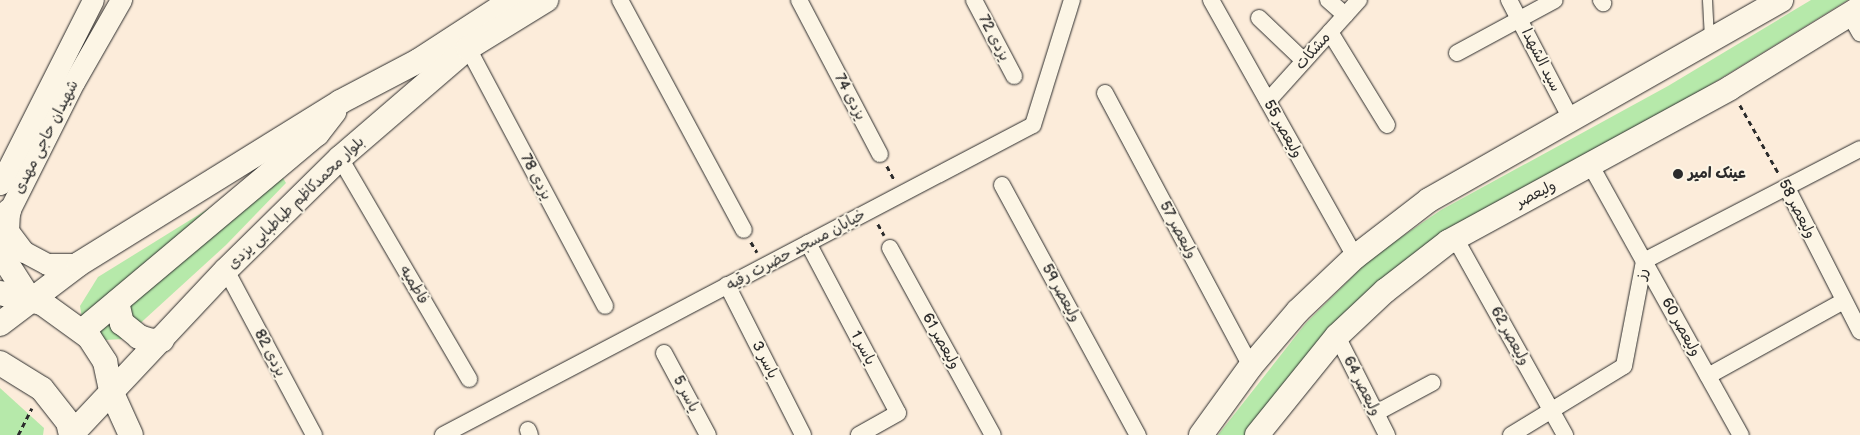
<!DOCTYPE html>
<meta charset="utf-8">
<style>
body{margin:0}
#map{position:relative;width:1860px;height:435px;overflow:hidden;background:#fcecda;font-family:"Balsamiq Sans","Playpen Sans Arabic",sans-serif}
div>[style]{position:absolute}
.green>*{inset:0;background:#b6e9aa}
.path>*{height:2.5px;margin-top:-1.25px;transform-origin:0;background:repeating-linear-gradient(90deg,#2b2b2b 0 5px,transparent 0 9px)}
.roads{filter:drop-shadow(0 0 1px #2b2b2b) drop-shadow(0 0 1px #2b2b2b)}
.service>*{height:9px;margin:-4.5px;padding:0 4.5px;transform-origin:4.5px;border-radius:4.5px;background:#fcf5e5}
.minor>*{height:16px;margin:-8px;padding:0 8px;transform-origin:8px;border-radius:8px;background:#fcf5e5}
.tertiary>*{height:21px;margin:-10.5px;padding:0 10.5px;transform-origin:10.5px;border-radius:10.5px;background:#fcf5e5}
.secondary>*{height:24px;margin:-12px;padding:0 12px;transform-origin:12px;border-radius:12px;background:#fcf5e5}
.dots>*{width:14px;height:14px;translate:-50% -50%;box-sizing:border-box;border:2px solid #fcf5e5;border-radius:50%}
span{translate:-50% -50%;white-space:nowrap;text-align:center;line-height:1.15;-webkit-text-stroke:4px #fcf5e5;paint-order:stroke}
.street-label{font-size:15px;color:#2b2b2b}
.poi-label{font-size:15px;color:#2b2b2b;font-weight:700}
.left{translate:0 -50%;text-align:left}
</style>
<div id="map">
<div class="green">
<i style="clip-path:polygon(1811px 0,1848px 0,1642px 127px,1477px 215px,1247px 435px,1218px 435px,1306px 323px,1372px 257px,1441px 210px,1668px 86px)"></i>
<i style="clip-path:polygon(276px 167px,286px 183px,226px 245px,123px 339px,105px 340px,83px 324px,80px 306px,98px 277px)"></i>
<i style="clip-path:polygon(0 388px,44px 428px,43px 435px,0 435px)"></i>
</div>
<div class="path">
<i style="left:1740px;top:105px;width:79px;rotate:60.5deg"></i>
<i style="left:887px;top:166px;width:17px;rotate:62deg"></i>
<i style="left:878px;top:224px;width:13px;rotate:61deg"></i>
<i style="left:751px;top:242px;width:12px;rotate:59deg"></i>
<i style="left:18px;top:435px;width:30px;rotate:-63deg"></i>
</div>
<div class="roads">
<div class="service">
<i style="left:1707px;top:0;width:39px;rotate:87deg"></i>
</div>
<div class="minor">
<i style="left:620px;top:0;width:261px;rotate:61.7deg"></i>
<i style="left:799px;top:0;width:174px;rotate:62.3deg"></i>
<i style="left:974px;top:0;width:86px;rotate:62.2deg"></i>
<i style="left:1211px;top:0;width:295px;rotate:60.7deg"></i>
<i style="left:1328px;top:0;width:23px;rotate:41deg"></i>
<i style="left:1509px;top:0;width:136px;rotate:62.5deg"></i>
<i style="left:1601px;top:0;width:4px;rotate:56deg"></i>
<i style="left:1850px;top:15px;width:21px;rotate:61deg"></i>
<i style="left:1259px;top:18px;width:62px;rotate:43.7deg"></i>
<i style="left:1330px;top:32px;width:109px;rotate:58.5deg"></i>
<i style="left:468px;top:48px;width:292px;rotate:62deg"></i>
<i style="left:1457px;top:53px;width:111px;rotate:-28.4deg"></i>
<i style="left:1105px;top:93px;width:310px;rotate:61.9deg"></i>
<i style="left:1268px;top:101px;width:136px;rotate:-48deg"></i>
<i style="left:340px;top:158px;width:256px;rotate:59.7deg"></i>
<i style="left:1591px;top:166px;width:308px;rotate:60.9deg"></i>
<i style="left:1002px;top:185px;width:285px;rotate:61.5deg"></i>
<i style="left:1787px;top:188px;width:161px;rotate:63deg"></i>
<i style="left:1455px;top:238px;width:226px;rotate:60.8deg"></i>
<i style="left:808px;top:243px;width:192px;rotate:62.1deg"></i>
<i style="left:898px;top:413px;width:45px;rotate:150.6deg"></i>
<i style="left:890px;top:248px;width:213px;rotate:61.2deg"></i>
<i style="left:226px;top:270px;width:187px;rotate:61.9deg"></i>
<i style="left:727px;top:285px;width:168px;rotate:63.1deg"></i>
<i style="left:1337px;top:336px;width:111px;rotate:63.2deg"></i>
<i style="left:664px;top:353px;width:93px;rotate:61.8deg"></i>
<i style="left:1708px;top:376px;width:155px;rotate:-28.9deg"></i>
<i style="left:1376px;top:413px;width:64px;rotate:-28.2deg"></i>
<i style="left:528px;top:430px;width:5px;rotate:68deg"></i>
<i style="left:443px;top:435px;width:666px;rotate:-27.72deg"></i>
<i style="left:1033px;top:125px;width:131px;rotate:-72.7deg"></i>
<i style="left:1511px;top:435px;width:132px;rotate:-31.4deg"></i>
<i style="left:1624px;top:366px;width:107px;rotate:-79.2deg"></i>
<i style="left:1644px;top:261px;width:243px;rotate:-27.4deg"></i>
</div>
<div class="tertiary">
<i style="left:0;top:184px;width:206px;rotate:-63.2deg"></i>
<i style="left:79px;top:264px;width:32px;rotate:180deg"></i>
<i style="left:47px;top:264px;width:26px;rotate:-152deg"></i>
<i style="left:24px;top:252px;width:26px;rotate:-127deg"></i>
<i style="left:8px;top:231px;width:20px;rotate:-87deg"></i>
<i style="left:9px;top:211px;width:144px;rotate:-63.3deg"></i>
<i style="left:74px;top:82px;width:95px;rotate:-60.2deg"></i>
</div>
<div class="secondary">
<i style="left:9px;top:211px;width:19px;rotate:111deg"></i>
<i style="left:2px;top:229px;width:33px;rotate:83deg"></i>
<i style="left:6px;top:262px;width:46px;rotate:57.3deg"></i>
<i style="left:0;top:293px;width:43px;rotate:13.4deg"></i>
<i style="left:42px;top:303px;width:58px;rotate:35.9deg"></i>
<i style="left:89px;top:337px;width:30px;rotate:57deg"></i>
<i style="left:105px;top:362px;width:30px;rotate:78deg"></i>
<i style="left:111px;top:391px;width:48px;rotate:65.6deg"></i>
<i style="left:117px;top:302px;width:22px;rotate:77deg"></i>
<i style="left:122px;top:323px;width:22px;rotate:39deg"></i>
<i style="left:139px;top:337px;width:13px;rotate:18deg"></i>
<i style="left:151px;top:341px;width:11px;rotate:-5deg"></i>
<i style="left:0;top:324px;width:99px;rotate:-37.2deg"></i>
<i style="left:79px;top:264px;width:307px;rotate:-31.8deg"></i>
<i style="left:340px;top:102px;width:88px;rotate:-27.7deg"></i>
<i style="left:418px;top:61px;width:112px;rotate:-33deg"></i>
<i style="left:82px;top:331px;width:307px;rotate:-40deg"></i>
<i style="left:317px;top:134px;width:28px;rotate:-52deg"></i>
<i style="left:0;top:363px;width:49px;rotate:31.8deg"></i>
<i style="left:42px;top:389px;width:42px;rotate:51.8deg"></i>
<i style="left:68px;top:422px;width:13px;rotate:77deg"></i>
<i style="left:71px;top:435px;width:226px;rotate:-46.8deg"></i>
<i style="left:226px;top:270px;width:160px;rotate:-44.5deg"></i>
<i style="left:340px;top:158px;width:169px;rotate:-40.7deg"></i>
<i style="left:468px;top:48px;width:92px;rotate:-31.6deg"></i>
<i style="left:1201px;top:435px;width:85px;rotate:-54.1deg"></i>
<i style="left:1251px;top:366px;width:72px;rotate:-49.5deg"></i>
<i style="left:1298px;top:311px;width:79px;rotate:-43.5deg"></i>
<i style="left:1355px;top:257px;width:93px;rotate:-37.6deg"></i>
<i style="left:1429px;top:200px;width:405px;rotate:-29.6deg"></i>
<i style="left:1257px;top:435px;width:127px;rotate:-51.1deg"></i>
<i style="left:1337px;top:336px;width:66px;rotate:-43.2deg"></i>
<i style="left:1385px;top:291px;width:80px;rotate:-37.9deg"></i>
<i style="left:1448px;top:242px;width:321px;rotate:-28.6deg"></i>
<i style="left:1730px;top:88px;width:153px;rotate:-31.6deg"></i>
</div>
</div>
<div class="dots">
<i style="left:1678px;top:174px;background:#2b2b2b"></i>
</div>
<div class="street-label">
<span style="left:994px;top:38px;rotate:62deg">یزدی 72</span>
<span style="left:1313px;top:51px;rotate:-48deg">مشکات</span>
<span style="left:1541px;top:60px;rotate:63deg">سید الشهدا</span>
<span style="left:850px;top:97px;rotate:62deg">یزدی 74</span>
<span style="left:1283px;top:129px;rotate:61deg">ولیعصر 55</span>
<span style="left:46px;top:137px;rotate:-63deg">شهیدان حاجی مهدی</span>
<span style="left:536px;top:177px;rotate:62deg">یزدی 78</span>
<span style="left:1536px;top:194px;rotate:-27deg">ولیعصر</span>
<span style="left:296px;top:203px;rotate:-44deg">بلوار محمدکاظم طباطبایی یزدی</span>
<span style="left:1797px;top:209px;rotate:63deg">ولیعصر 58</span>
<span style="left:1178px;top:230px;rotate:62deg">ولیعصر 57</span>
<span style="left:796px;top:250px;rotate:-28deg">خیابان مسجد حضرت رقیه</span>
<span style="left:1642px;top:274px;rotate:-78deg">رز</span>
<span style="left:414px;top:285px;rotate:60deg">فاطمیه</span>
<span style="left:1061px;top:293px;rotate:61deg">ولیعصر 59</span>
<span style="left:1681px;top:327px;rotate:61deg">ولیعصر 60</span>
<span style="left:1510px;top:336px;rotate:61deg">ولیعصر 62</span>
<span style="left:941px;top:341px;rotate:61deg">ولیعصر 61</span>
<span style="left:863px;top:348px;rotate:62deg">یاسر 1</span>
<span style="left:270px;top:353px;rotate:62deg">یزدی 82</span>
<span style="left:765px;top:360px;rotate:63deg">یاسر 3</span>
<span style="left:1362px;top:386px;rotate:63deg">ولیعصر 64</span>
<span style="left:686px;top:394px;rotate:62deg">یاسر 5</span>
</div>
<div class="poi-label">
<span class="left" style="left:1688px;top:174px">عینک امیر</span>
</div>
</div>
